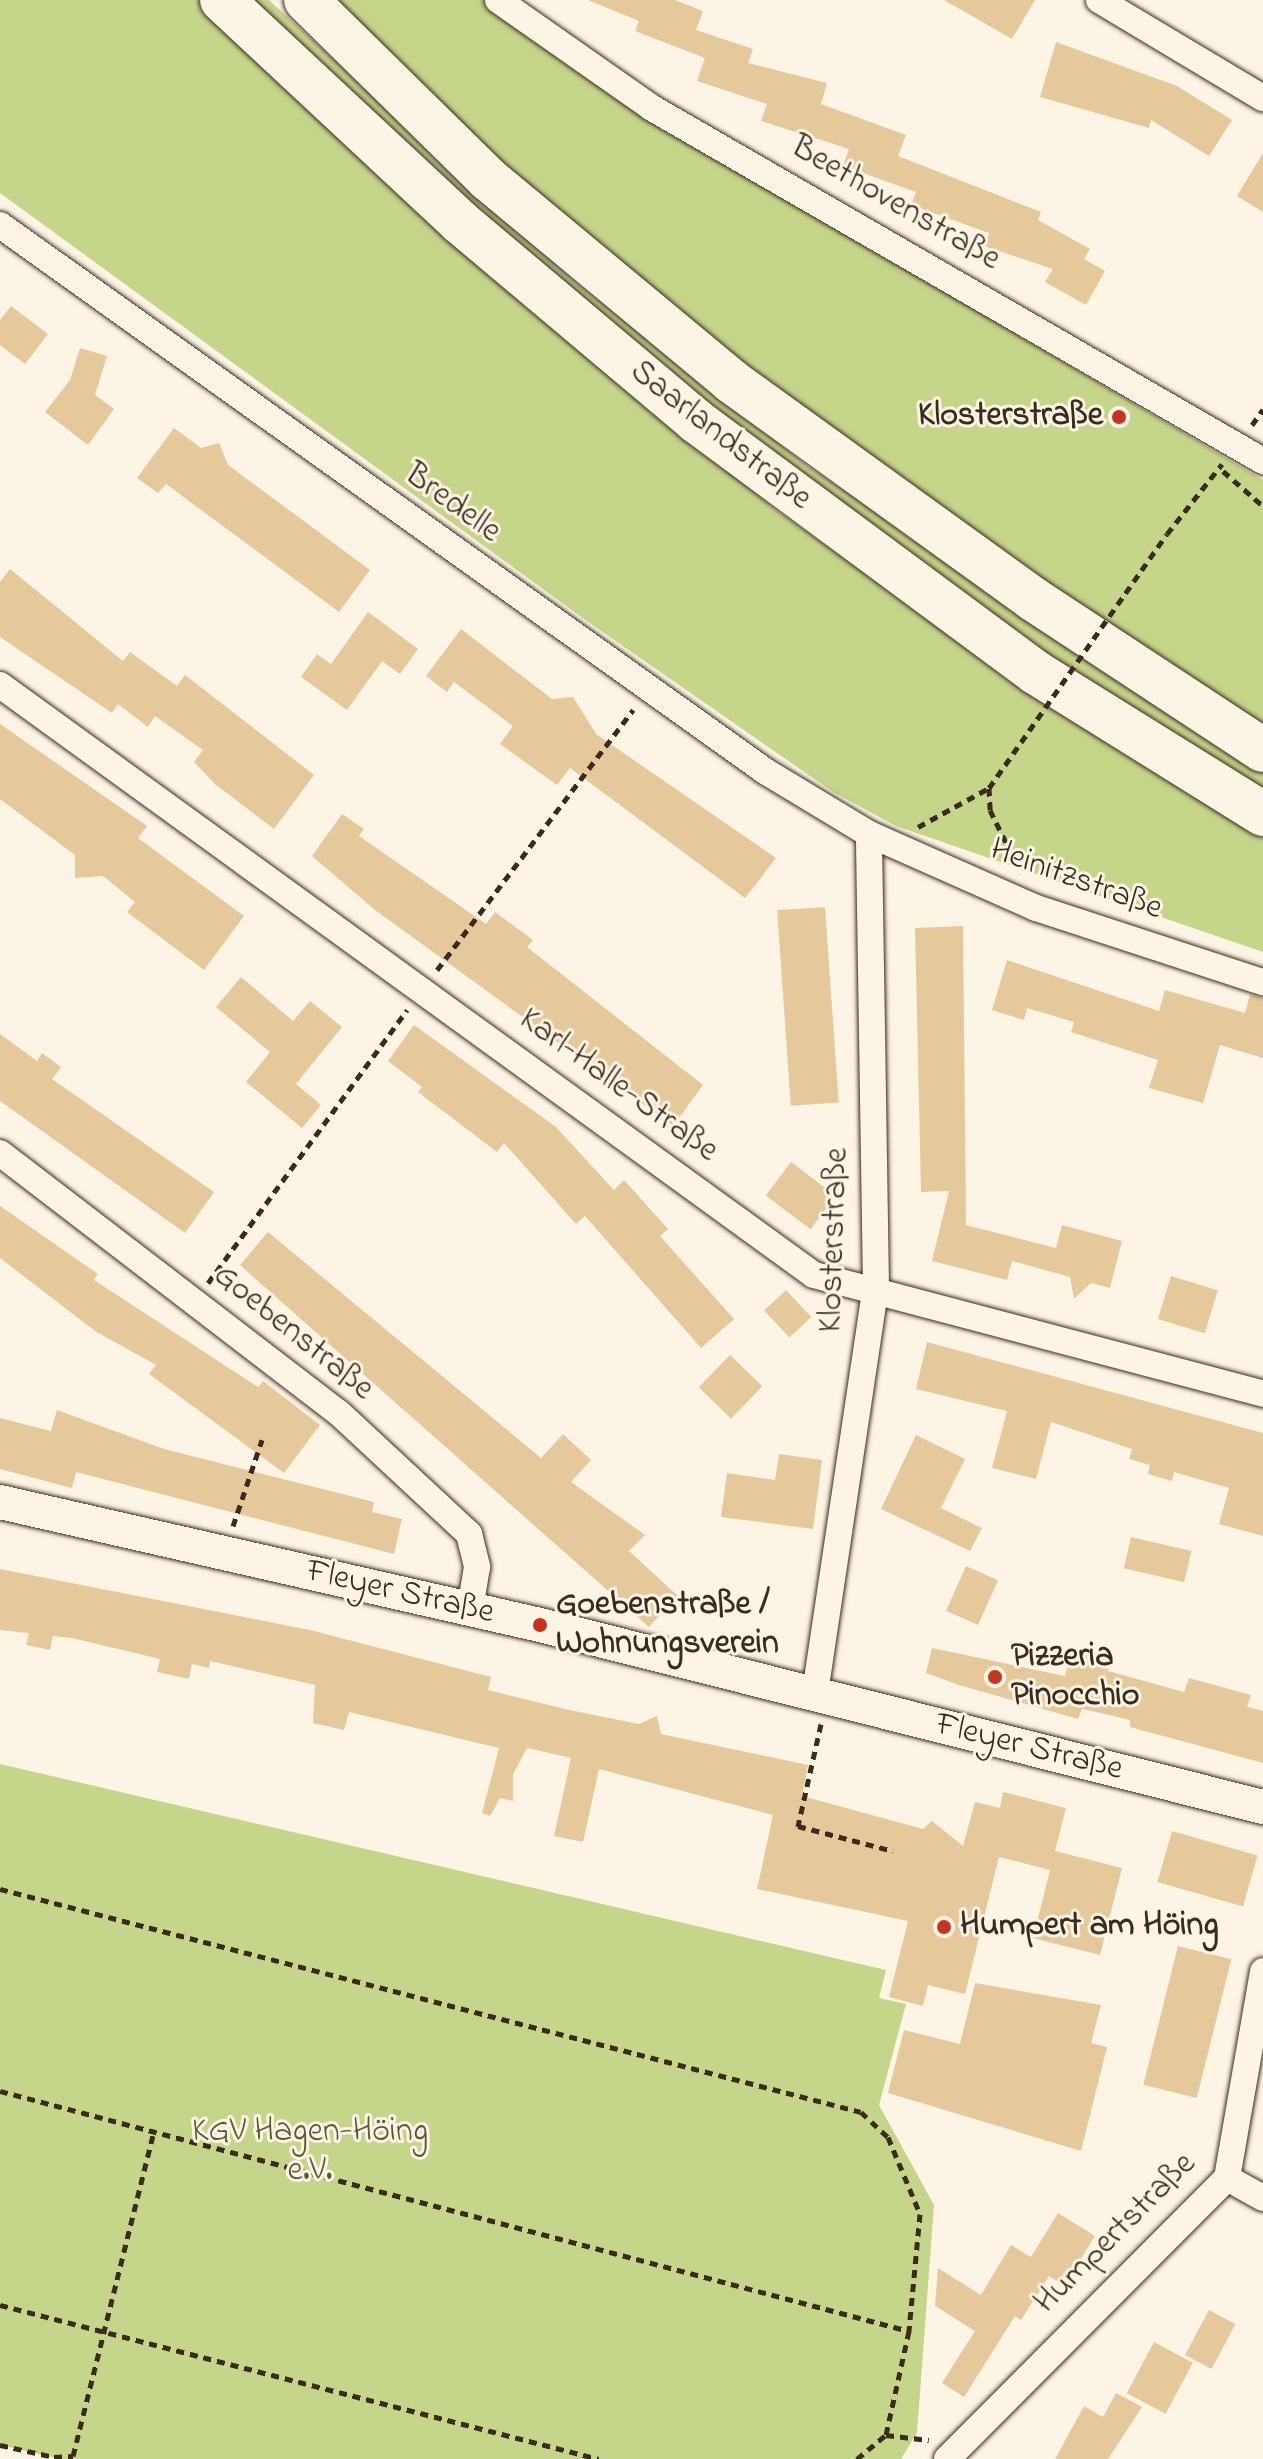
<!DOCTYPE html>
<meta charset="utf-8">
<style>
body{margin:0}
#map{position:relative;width:1263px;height:2459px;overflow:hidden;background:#fcf5e5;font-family:"Indie Flower",sans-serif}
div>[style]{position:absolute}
.green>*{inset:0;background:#c5d589}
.building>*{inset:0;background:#e6c99a;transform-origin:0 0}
.path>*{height:5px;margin-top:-2.5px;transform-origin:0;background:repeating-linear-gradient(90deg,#3b2a1e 0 8px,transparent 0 14px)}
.roads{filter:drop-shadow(0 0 2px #3b2a1e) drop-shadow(0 0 2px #3b2a1e)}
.minor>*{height:26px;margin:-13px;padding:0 13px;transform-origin:13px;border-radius:13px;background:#fcf5e5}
.tertiary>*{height:34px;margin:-17px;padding:0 17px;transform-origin:17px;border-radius:17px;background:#fcf5e5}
.trunk>*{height:44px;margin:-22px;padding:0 22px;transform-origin:22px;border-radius:22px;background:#fcf5e5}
.path-bridge>*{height:5px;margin-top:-2.5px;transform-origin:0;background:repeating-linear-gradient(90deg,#3b2a1e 0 8px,transparent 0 14px)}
.dots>*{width:22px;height:22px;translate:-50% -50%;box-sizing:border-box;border:4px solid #fcf5e5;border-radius:50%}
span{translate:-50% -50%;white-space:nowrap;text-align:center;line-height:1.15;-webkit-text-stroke:6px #fcf5e5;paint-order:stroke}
.street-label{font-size:34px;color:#3b2a1e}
.poi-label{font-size:34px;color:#3b2a1e;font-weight:700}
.right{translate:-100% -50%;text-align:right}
.left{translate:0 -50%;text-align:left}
.park-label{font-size:34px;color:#5e5539}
</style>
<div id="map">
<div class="green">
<i style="clip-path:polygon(0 0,205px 0,399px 195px,777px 511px,1106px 742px,1263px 838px,1263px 952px,896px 826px,833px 792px,584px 619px,0 193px)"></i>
<i style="clip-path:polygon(248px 0,269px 0,574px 281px,807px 466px,1263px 767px,1263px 795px,1087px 685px,595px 320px)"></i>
<i style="clip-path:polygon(326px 0,487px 0,646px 115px,1263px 480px,1263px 729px,1108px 635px,624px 280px)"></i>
<i style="clip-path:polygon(0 1764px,886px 1970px,879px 1998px,906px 2004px,879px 2105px,934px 2205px,917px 2433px,901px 2459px,60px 2459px,0 2445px)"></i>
</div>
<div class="building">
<i style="clip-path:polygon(588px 0,675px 0,703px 11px,696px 30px,753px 49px,748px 63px,827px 83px,821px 104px,906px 135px,898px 156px,1041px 212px,1038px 220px,1090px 249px,1084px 259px,1105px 271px,1086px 305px,1045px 282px,1053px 269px,984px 246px,989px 233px,911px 205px,916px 192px,843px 166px,849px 149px,761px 121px,767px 104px,697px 81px,705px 58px,635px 31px,639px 21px)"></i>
<i style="clip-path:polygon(944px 0,1035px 0,1012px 39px)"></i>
<i style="clip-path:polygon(1056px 42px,1177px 86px,1232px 120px,1209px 156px,1151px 120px,1149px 128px,1040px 97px)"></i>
<i style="clip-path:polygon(1263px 153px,1263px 212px,1237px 196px)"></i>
<i style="clip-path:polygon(11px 306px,48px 334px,25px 364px,0 345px,0 320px)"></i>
<i style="clip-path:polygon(80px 348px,107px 356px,95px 395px,114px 409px,88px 445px,45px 412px,70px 380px)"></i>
<i style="clip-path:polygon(174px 428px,201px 448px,219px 443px,228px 465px,370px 570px,339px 612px,166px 484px,158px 493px,137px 478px)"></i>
<i style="clip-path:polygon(10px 569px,123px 661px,130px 652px,177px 686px,185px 675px,314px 775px,274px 829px,215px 784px,194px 762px,203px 750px,155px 716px,148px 727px,118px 704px,112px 713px,0 637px,0 582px)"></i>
<i style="clip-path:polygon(368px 612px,418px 649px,400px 674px,382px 661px,347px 710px,301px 677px,317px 654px,331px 664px)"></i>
<i style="clip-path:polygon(461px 629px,552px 699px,573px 697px,596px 734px,776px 858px,745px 898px,570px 768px,557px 785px,500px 744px,513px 726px,454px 682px,447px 692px,426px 676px)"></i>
<i style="clip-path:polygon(0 724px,147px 826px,138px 838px,244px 916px,204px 970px,127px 912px,135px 902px,103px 876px,75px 878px,75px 855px,0 799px)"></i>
<i style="clip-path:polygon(342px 814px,364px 829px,359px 836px,486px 924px,495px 912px,533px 940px,527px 947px,703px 1085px,673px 1126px,375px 910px,312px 856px)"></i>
<i style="left:825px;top:907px;width:196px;height:48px;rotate:86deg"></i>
<i style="clip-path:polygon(963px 926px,966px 1225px,1056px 1248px,1062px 1225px,1122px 1241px,1110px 1288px,1091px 1283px,1074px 1299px,1070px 1277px,1012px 1261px,1007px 1280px,932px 1261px,949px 1191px,921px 1192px,915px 928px)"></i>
<i style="clip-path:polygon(1007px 960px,1159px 1011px,1165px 990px,1245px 1013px,1250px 995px,1263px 998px,1263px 1058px,1220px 1045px,1203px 1103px,1149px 1088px,1158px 1060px,1071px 1032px,1074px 1022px,1027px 1008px,1024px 1020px,992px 1010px)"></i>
<i style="clip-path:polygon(241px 977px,293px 1021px,310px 1001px,342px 1027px,296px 1084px,321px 1105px,302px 1128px,246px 1082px,270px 1052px,216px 1007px)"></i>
<i style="clip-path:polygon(414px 1025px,556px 1127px,614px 1190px,624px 1180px,668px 1229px,660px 1236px,734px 1319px,701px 1348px,585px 1216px,576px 1224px,504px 1143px,497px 1152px,418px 1092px,422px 1087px,388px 1061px)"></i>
<i style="clip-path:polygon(0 1034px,37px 1061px,42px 1053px,61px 1067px,52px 1079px,214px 1192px,185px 1233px,0 1101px)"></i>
<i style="left:791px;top:1162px;width:56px;height:42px;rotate:37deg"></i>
<i style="clip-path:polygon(0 1206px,98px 1274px,94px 1280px,258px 1387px,263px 1381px,320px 1425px,284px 1473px,149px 1374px,156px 1365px,95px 1331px,0 1258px)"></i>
<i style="clip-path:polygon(268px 1232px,541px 1458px,563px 1434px,591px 1460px,571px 1482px,645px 1535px,629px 1551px,678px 1596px,649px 1627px,240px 1265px)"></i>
<i style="left:1171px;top:1276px;width:49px;height:45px;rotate:17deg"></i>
<i style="left:786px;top:1290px;width:37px;height:30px;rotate:47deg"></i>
<i style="clip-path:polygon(927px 1342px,1263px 1433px,1263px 1536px,1219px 1524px,1229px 1488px,1174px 1472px,1172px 1481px,1148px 1474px,1150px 1465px,1129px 1459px,1132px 1449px,1051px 1422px,1036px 1479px,992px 1468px,1007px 1411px,916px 1389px)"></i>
<i style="left:730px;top:1355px;width:45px;height:45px;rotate:44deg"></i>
<i style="clip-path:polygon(57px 1410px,164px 1449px,374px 1502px,372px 1512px,402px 1519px,394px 1554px,76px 1472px,72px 1488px,0 1469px,0 1418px,51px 1431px)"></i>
<i style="clip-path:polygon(916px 1435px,965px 1459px,941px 1508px,982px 1528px,970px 1551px,881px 1509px)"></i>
<i style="clip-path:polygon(779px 1454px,822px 1460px,813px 1529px,721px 1517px,727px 1473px,775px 1480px)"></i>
<i style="left:1131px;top:1537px;width:62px;height:32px;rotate:13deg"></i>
<i style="left:966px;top:1566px;width:35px;height:49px;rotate:24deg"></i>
<i style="clip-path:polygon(0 1569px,310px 1630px,491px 1677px,488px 1690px,565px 1709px,639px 1724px,657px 1716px,661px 1734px,808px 1765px,802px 1796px,923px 1829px,932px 1821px,963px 1846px,975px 1802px,1000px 1808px,1003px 1792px,1066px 1808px,1055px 1851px,1122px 1868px,1100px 1955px,1033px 1938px,1050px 1870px,999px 1857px,965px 1994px,928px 1985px,923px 2006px,889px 1997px,908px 1921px,757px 1889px,773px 1815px,599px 1769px,583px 1842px,554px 1836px,571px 1758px,527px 1748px,513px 1774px,513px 1801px,500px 1798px,490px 1816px,482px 1813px,499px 1748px,349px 1712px,344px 1730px,313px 1723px,315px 1685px,210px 1661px,209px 1668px,192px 1664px,189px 1679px,157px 1672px,160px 1659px,72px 1638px,53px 1636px,50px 1650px,26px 1645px,29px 1633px,0 1630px)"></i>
<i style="clip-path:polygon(932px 1648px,1065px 1676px,1072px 1652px,1110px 1661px,1108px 1671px,1184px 1692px,1189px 1678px,1251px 1695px,1247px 1707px,1263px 1711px,1263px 1763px,1130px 1727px,1130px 1720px,1114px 1716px,1082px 1709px,1078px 1719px,959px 1685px,926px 1673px)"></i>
<i style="left:1172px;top:1831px;width:89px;height:53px;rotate:16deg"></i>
<i style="left:1178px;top:1946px;width:55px;height:143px;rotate:14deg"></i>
<i style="clip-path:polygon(975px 1983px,1101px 2005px,1091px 2043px,1107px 2047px,1081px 2151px,888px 2093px,904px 2030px,960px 2044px)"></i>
<i style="clip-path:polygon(1058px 2213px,1095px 2236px,1064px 2286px,1049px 2276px,1021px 2320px,1015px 2316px,964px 2397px,942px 2383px,975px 2331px,935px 2306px,938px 2268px,981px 2295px,1011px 2245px,1031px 2257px)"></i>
<i style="left:1209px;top:2310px;width:30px;height:51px;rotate:28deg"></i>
<i style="left:1154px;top:2342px;width:44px;height:58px;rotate:28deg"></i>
<i style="clip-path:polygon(1116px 2393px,1142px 2407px,1108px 2459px,1055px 2459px,1084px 2406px,1103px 2417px)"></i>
</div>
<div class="path">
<i style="left:1252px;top:425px;width:19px;rotate:-55deg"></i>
<i style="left:1223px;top:471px;width:53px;rotate:41.2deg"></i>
<i style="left:1167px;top:534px;width:89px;rotate:-51.8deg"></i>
<i style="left:918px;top:827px;width:81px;rotate:-28.8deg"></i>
<i style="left:989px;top:788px;width:22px;rotate:87deg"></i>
<i style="left:990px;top:810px;width:70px;rotate:63.8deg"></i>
<i style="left:437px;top:970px;width:326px;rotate:-53deg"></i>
<i style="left:208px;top:1283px;width:338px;rotate:-53.9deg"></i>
<i style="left:233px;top:1526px;width:91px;rotate:-71.4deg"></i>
<i style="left:821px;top:1724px;width:105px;rotate:102.7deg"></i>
<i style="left:798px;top:1826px;width:98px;rotate:14.7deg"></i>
<i style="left:0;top:1889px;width:889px;rotate:14.52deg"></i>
<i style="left:861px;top:2112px;width:37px;rotate:43deg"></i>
<i style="left:888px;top:2137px;width:83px;rotate:67.4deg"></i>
<i style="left:920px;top:2214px;width:118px;rotate:95.4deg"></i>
<i style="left:909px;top:2331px;width:107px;rotate:102.5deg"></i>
<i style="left:0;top:2091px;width:940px;rotate:14.79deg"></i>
<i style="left:0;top:2305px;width:618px;rotate:14.42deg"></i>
<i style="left:0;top:2445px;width:55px;rotate:12.5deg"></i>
<i style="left:54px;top:2457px;width:19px;rotate:-3deg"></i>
<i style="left:73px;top:2456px;width:335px;rotate:-76deg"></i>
<i style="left:857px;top:2459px;width:38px;rotate:-40deg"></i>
<i style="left:886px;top:2435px;width:43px;rotate:6.6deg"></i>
</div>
<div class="roads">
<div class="minor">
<i style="left:498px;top:0;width:188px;rotate:35deg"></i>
<i style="left:652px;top:108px;width:706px;rotate:30.02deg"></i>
<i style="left:1099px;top:0;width:191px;rotate:30.9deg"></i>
<i style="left:0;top:225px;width:940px;rotate:35.52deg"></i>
<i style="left:765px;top:771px;width:122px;rotate:31.2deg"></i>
<i style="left:869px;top:834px;width:183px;rotate:23.9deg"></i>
<i style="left:1036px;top:908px;width:239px;rotate:18.1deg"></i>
<i style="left:0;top:685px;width:1005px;rotate:35.94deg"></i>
<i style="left:814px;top:1275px;width:465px;rotate:14.8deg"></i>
<i style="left:0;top:1153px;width:427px;rotate:37.5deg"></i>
<i style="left:339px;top:1413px;width:178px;rotate:42.9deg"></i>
<i style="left:469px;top:1534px;width:34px;rotate:76deg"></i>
<i style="left:477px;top:1567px;width:43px;rotate:99.5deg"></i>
<i style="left:815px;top:1693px;width:411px;rotate:-81.5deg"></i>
<i style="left:876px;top:1287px;width:453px;rotate:-90.9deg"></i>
<i style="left:1227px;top:2178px;width:41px;rotate:29.1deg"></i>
<i style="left:947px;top:2459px;width:397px;rotate:-45.1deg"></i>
<i style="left:1227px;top:2178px;width:210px;rotate:-80.1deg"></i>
</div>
<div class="tertiary">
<i style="left:0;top:1502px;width:554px;rotate:12.83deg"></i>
<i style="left:540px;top:1625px;width:746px;rotate:14.13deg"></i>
</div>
<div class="trunk">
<i style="left:222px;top:0;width:325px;rotate:43deg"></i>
<i style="left:460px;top:222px;width:309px;rotate:40.1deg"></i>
<i style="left:696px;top:421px;width:422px;rotate:36.5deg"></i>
<i style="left:1035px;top:672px;width:269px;rotate:31.9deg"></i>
<i style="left:306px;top:0;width:255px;rotate:44.5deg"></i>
<i style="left:488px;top:179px;width:316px;rotate:39.7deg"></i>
<i style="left:731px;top:381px;width:372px;rotate:35.8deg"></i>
<i style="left:1033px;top:599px;width:275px;rotate:33.3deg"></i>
</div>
</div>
<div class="path-bridge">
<i style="left:989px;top:788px;width:310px;rotate:-55deg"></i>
</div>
<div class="dots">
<i style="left:1119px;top:417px;background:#c8321e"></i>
<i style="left:540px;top:1625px;background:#c8321e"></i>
<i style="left:995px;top:1677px;background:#c8321e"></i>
<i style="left:944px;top:1927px;background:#c8321e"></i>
</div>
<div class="street-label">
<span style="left:895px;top:204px;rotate:30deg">Beethovenstraße</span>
<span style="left:720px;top:436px;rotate:38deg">Saarlandstraße</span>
<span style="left:452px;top:504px;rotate:36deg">Bredelle</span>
<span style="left:1076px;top:880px;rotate:20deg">Heinitzstraße</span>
<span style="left:618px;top:1086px;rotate:36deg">Karl-Halle-Straße</span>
<span style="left:835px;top:1240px;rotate:-88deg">Klosterstraße</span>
<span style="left:293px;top:1333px;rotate:39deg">Goebenstraße</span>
<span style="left:400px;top:1593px;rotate:13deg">Fleyer Straße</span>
<span style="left:1029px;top:1748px;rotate:14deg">Fleyer Straße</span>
<span style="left:1116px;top:2234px;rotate:-45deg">Humpertstraße</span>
</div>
<div class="poi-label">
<span class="right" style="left:1103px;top:417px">Klosterstraße</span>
<span class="left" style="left:556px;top:1625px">Goebenstraße /<br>Wohnungsverein</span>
<span class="left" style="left:1011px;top:1677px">Pizzeria<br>Pinocchio</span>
<span class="left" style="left:960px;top:1927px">Humpert am Höing</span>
</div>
<div class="park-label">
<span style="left:310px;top:2152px">KGV Hagen-Höing<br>e.V.</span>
</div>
</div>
